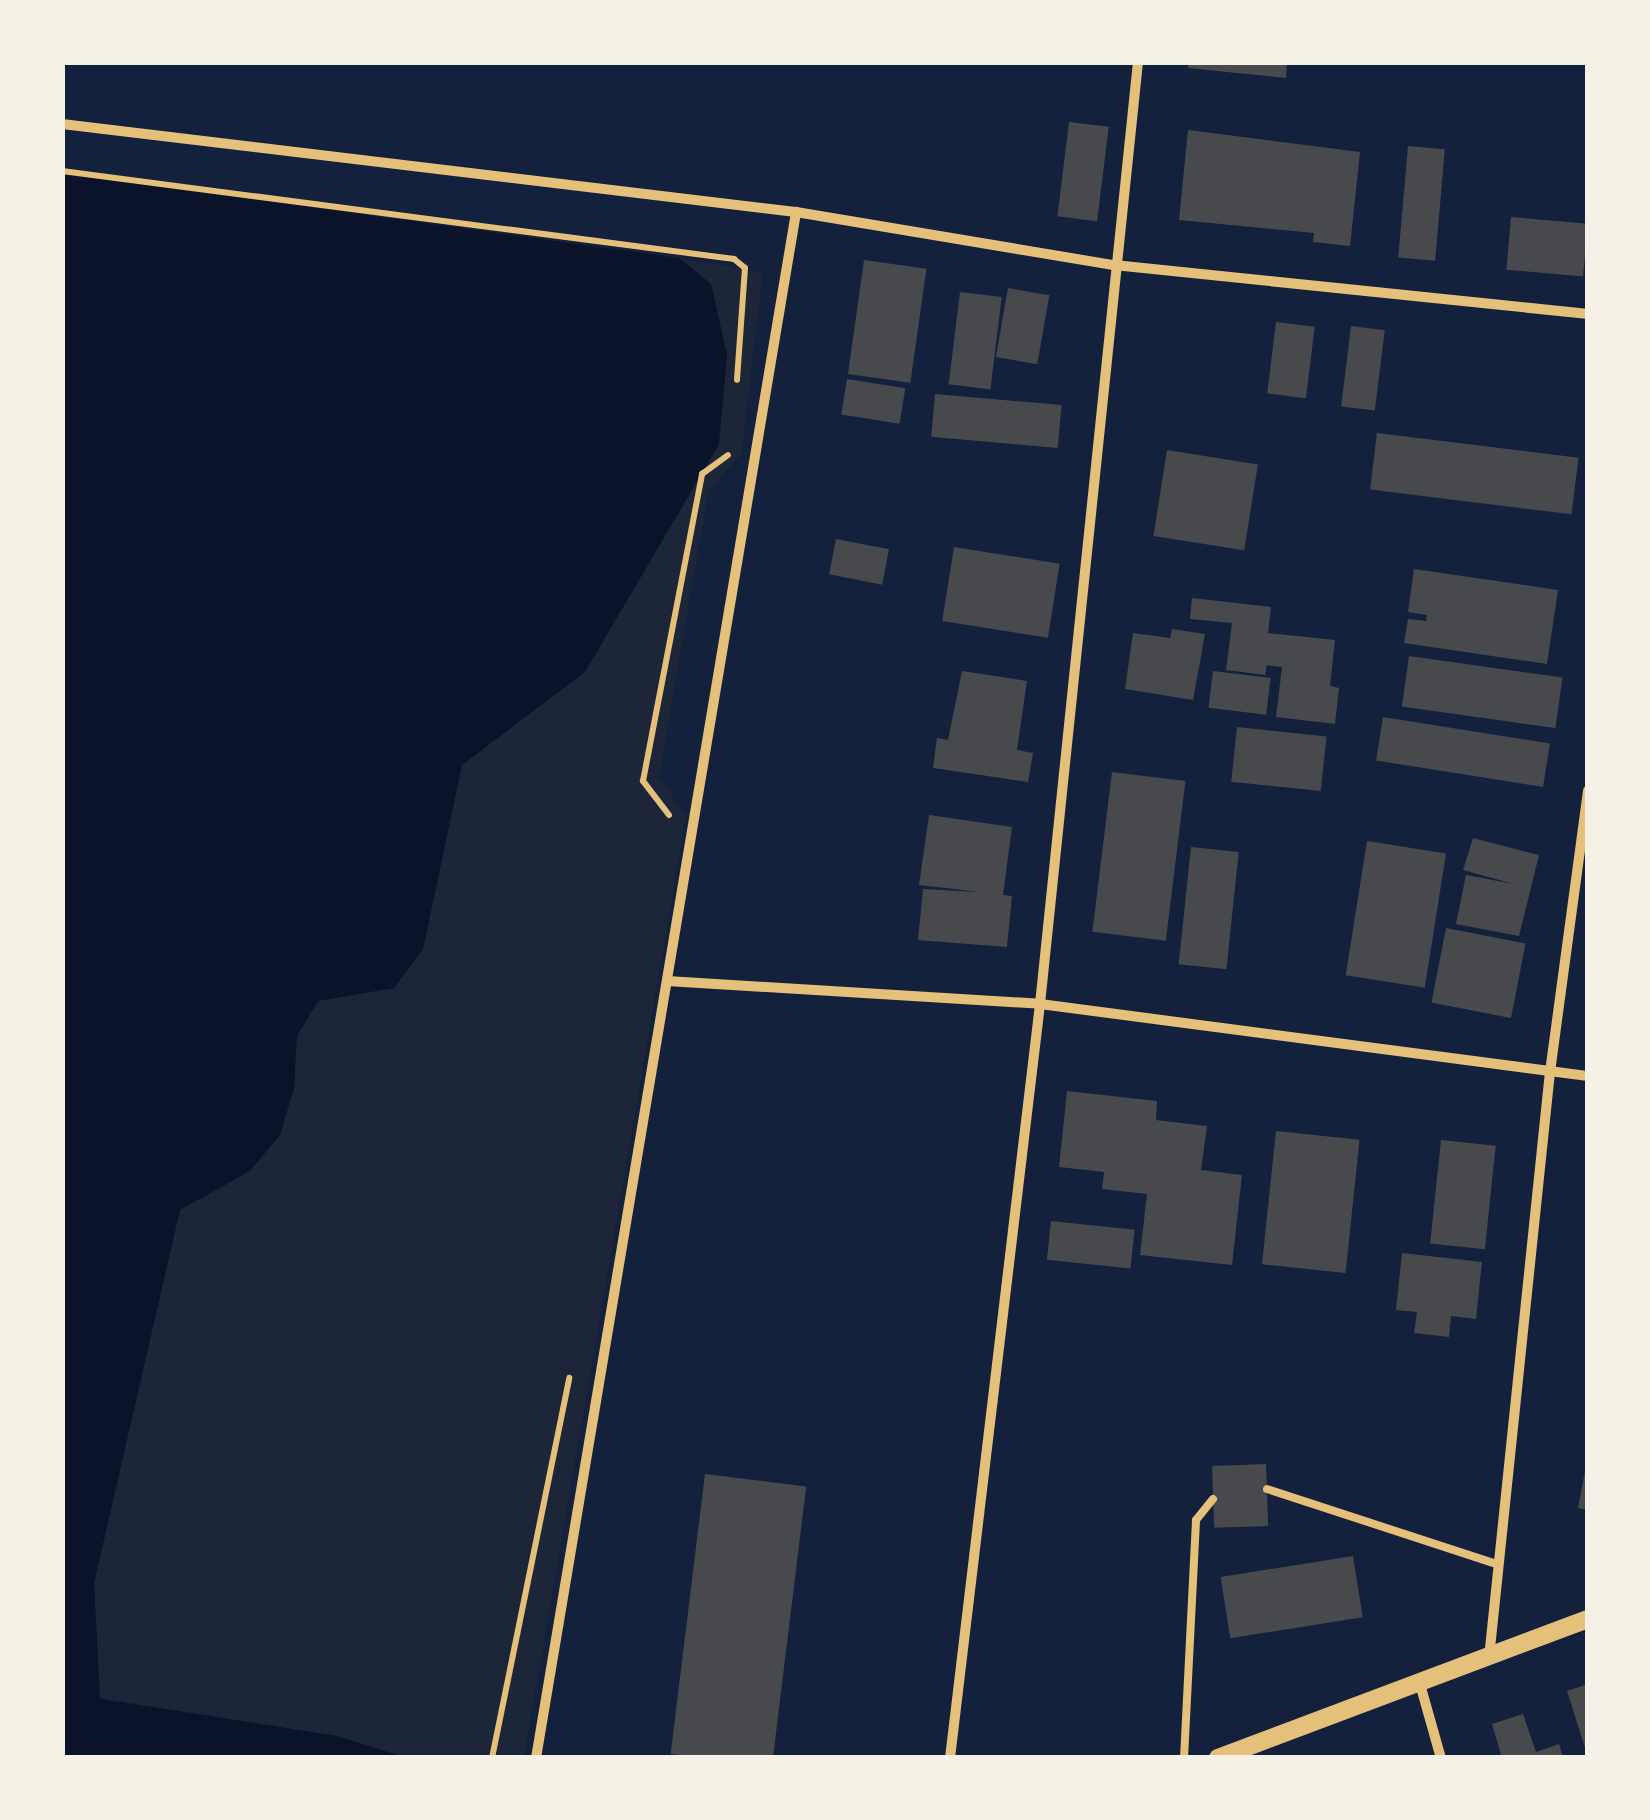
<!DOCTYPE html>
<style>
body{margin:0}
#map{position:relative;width:1650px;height:1820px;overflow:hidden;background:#14213d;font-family:"Golos Text",sans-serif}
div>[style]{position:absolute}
.green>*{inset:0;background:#1d2539}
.water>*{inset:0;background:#0b132b}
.building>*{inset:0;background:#48494c;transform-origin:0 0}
.path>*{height:6px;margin:-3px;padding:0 3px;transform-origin:3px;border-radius:3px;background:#e5c07b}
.service>*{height:8px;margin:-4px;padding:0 4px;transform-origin:4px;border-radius:4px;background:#e5c07b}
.minor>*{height:10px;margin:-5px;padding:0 5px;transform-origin:5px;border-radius:5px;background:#e5c07b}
.tertiary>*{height:18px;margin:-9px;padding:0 9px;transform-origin:9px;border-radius:9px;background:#e5c07b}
span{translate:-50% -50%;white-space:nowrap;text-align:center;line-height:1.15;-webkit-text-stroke:8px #f6f1e7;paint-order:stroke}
.frame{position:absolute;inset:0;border:65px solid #f6f1e7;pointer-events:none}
</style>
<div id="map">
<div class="green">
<i style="clip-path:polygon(679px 258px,763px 273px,741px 455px,708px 492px,659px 777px,686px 816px,524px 1757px,404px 1757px,337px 1736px,100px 1698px,94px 1583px,180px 1209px,250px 1171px,294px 1088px,297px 1036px,318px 1000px,347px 993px,423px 949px,462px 765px,585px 671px,719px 444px,711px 284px)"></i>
</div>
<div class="water">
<i style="clip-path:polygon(63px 173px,679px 258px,711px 284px,727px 355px,719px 444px,585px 672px,462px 765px,423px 949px,394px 988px,318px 1001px,297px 1036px,294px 1088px,280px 1135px,250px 1171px,180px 1210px,94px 1583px,100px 1699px,337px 1736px,404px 1757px,63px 1758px)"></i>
</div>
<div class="building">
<i style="clip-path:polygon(1189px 62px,1287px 62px,1286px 78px,1188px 68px)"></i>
<i style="left:1069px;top:122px;width:40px;height:95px;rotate:7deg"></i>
<i style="clip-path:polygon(1188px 130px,1360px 152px,1350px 246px,1313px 242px,1314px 233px,1179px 220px)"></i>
<i style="left:1408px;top:146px;width:37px;height:112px;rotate:5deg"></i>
<i style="left:1511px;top:217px;width:77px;height:53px;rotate:5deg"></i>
<i style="left:864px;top:260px;width:63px;height:115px;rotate:8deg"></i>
<i style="left:1008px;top:288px;width:42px;height:70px;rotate:10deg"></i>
<i style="left:960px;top:292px;width:42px;height:93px;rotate:7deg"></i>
<i style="left:1276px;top:322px;width:39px;height:72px;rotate:7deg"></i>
<i style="left:1351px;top:326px;width:34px;height:81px;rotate:7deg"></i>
<i style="left:847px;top:379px;width:59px;height:36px;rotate:9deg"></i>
<i style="left:935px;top:394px;width:127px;height:43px;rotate:5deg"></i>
<i style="left:1377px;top:433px;width:203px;height:57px;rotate:7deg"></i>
<i style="left:1167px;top:450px;width:92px;height:87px;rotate:9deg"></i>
<i style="left:836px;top:539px;width:54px;height:36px;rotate:11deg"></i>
<i style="left:954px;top:547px;width:107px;height:75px;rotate:9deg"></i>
<i style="clip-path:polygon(1414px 569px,1558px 590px,1547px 664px,1404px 643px,1408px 619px,1426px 621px,1427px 615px,1408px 612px)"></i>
<i style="clip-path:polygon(1192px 598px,1271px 607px,1268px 633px,1335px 640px,1330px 686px,1339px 688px,1335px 724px,1276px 717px,1282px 667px,1267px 665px,1265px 675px,1226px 670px,1232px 623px,1190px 619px)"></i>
<i style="clip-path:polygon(1172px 629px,1205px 634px,1193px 700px,1125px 689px,1133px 633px,1170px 638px)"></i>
<i style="left:1409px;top:656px;width:155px;height:51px;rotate:8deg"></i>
<i style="clip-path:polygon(962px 671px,1027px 681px,1017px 750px,1033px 753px,1028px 782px,933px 768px,937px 738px,948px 740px)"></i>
<i style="left:1213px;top:671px;width:58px;height:37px;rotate:7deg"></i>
<i style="left:1383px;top:717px;width:169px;height:44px;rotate:9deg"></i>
<i style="left:1237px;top:727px;width:90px;height:55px;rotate:6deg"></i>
<i style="left:1112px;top:772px;width:74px;height:161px;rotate:7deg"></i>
<i style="clip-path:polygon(929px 815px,1012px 827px,1003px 895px,1012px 896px,1007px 947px,918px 940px,923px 889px,980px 892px,919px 885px)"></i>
<i style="clip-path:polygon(1473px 838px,1539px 855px,1519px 936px,1456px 924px,1466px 875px,1514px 884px,1463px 870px)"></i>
<i style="left:1367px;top:841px;width:80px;height:136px;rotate:9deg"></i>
<i style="left:1191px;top:847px;width:48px;height:118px;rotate:6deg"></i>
<i style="left:1446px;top:928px;width:81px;height:76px;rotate:11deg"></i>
<i style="clip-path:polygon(1067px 1091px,1157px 1101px,1156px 1120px,1207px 1126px,1201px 1170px,1242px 1175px,1232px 1265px,1140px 1255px,1147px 1194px,1102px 1189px,1104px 1172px,1059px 1167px)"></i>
<i style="left:1276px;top:1131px;width:84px;height:134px;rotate:6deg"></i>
<i style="left:1441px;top:1140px;width:55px;height:104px;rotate:6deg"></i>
<i style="left:1051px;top:1221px;width:84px;height:39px;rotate:6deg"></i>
<i style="clip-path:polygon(1402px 1253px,1482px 1262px,1476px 1319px,1451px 1316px,1449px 1337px,1414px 1333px,1417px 1312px,1396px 1310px)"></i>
<i style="left:1266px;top:1464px;width:62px;height:54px;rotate:88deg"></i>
<i style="clip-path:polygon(1586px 1466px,1588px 1466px,1588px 1510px,1578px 1508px)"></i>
<i style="left:705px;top:1474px;width:102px;height:282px;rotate:7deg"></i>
<i style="left:1353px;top:1556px;width:62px;height:134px;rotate:81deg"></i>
<i style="clip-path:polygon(1588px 1684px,1588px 1754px,1587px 1754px,1567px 1691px)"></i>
<i style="clip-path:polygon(1523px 1714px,1536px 1752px,1559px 1744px,1563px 1758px,1502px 1758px,1492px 1724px)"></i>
</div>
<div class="path">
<i style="left:62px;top:171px;width:678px;rotate:7.46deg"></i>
<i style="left:734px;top:259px;width:14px;rotate:39deg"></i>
<i style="left:745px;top:268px;width:112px;rotate:94.1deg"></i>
<i style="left:669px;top:815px;width:43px;rotate:-127.4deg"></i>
<i style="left:643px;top:781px;width:313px;rotate:-79.1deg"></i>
<i style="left:702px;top:474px;width:32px;rotate:-36deg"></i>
<i style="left:492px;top:1758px;width:388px;rotate:-78.5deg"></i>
</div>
<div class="service">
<i style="left:1267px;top:1489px;width:241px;rotate:18.1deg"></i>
<i style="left:1184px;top:1758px;width:238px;rotate:-87.1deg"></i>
<i style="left:1196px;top:1520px;width:27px;rotate:-51deg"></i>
</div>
<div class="minor">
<i style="left:62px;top:124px;width:739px;rotate:6.84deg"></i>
<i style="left:796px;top:212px;width:322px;rotate:9.5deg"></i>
<i style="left:1114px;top:265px;width:477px;rotate:5.9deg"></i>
<i style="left:667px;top:981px;width:374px;rotate:3.5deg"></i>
<i style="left:1040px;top:1004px;width:553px;rotate:7.49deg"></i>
<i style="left:1489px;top:1658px;width:589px;rotate:-84.06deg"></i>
<i style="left:1550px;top:1072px;width:284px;rotate:-82.3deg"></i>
<i style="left:1420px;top:1684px;width:77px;rotate:74.2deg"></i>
<i style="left:536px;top:1758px;width:1568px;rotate:-80.45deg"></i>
<i style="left:950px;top:1758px;width:759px;rotate:-83.19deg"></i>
<i style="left:1040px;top:1004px;width:947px;rotate:-84.06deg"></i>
</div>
<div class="tertiary">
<i style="left:1218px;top:1758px;width:395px;rotate:-20.6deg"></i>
</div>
<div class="frame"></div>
</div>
